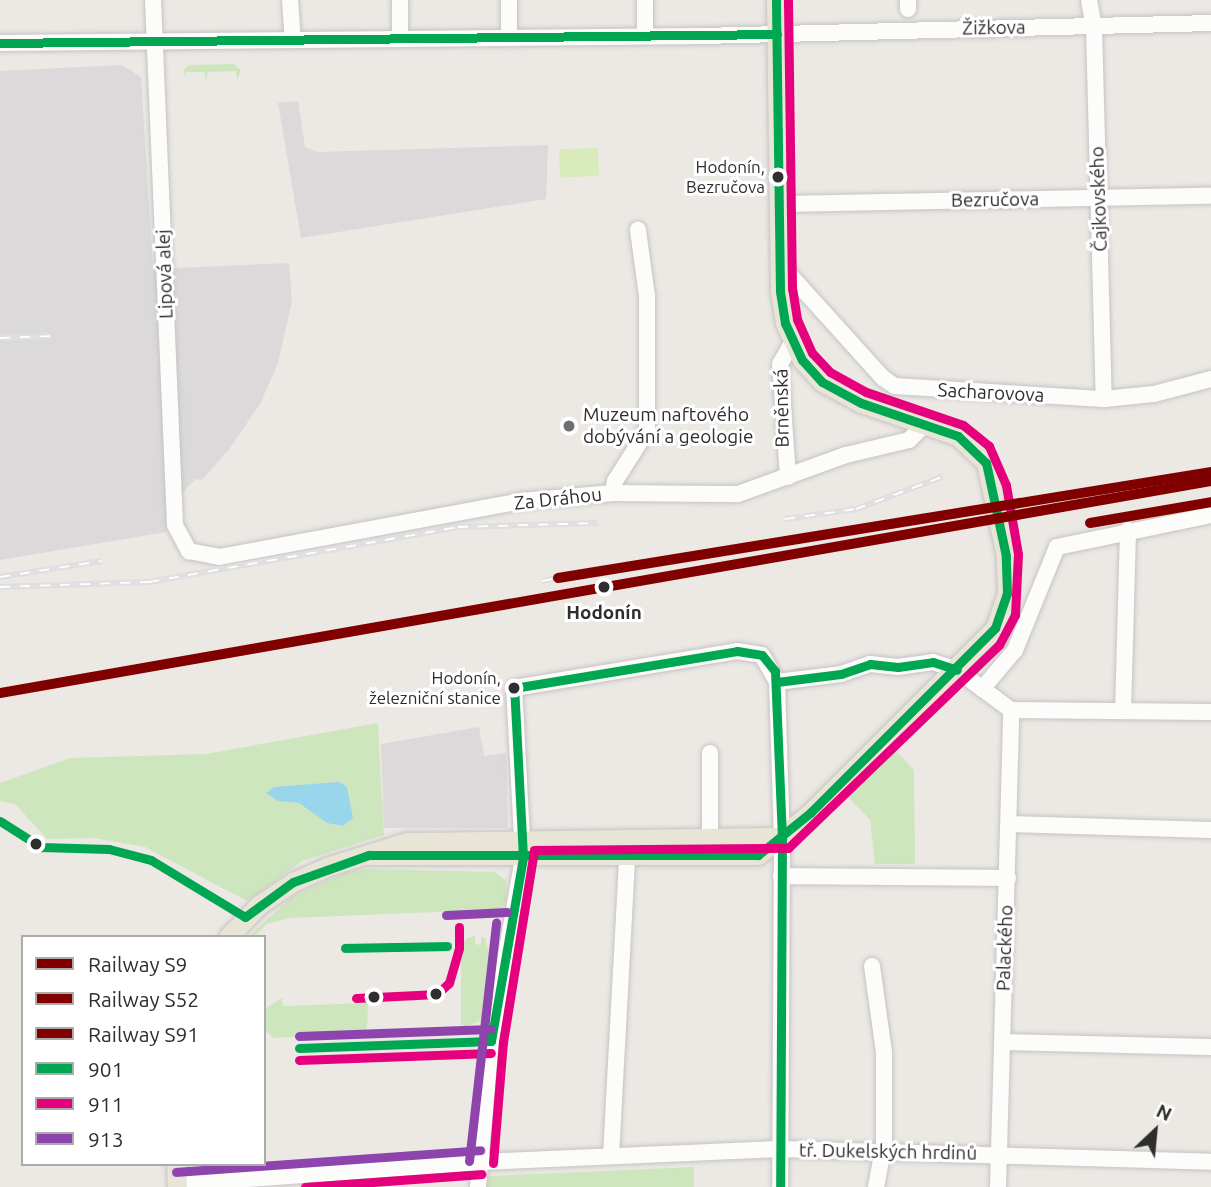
<!DOCTYPE html>
<meta charset="utf-8">
<style>
body{margin:0}
#map{position:relative;width:1211px;height:1187px;overflow:hidden;background:#ece8e4;font-family:Ubuntu,sans-serif}
div>[style]{position:absolute}
.industrial>*{inset:0;background:#dcd9db}
.green>*{inset:0;background:#cee6be}
.pitch>*{inset:0;background:#d9eabb;transform-origin:0 0}
.water>*{inset:0;background:#99d6ec}
.roads{filter:drop-shadow(0 0 2px #c5c4c5) drop-shadow(0 0 2px #c5c4c5)}
.minor>*{height:16px;margin:-8px;padding:0 8px;transform-origin:8px;border-radius:8px;background:#fcfcfb}
.major>*{height:19px;margin:-9.5px;padding:0 9.5px;transform-origin:9.5px;border-radius:9.5px;background:#e8e4d6}
.rail>*{height:6px;margin-top:-3px;transform-origin:0;background:repeating-linear-gradient(90deg,#fff 0 10px,#dfdfe1 0 20px);box-sizing:border-box;border-block:2px solid #dfdfe1}
.bus-1>*{height:9px;margin:-4.5px;padding:0 4.5px;transform-origin:4.5px;border-radius:4.5px;background:#00a651}
.bus-2>*{height:9px;margin:-4.5px;padding:0 4.5px;transform-origin:4.5px;border-radius:4.5px;background:#e5007d}
.bus-3>*{height:9px;margin:-4.5px;padding:0 4.5px;transform-origin:4.5px;border-radius:4.5px;background:#8e44ad}
.rail-1>*{height:10px;margin:-5px;padding:0 5px;transform-origin:5px;border-radius:5px;background:#800000}
.rail-2>*{height:10px;margin:-5px;padding:0 5px;transform-origin:5px;border-radius:5px;background:#800000}
.rail-3>*{height:10px;margin:-5px;padding:0 5px;transform-origin:5px;border-radius:5px;background:#800000}
.dots>*{width:19px;height:19px;translate:-50% -50%;box-sizing:border-box;border:4px solid #fff;border-radius:50%}
span{translate:-50% -50%;white-space:nowrap;text-align:center;line-height:1.15;-webkit-text-stroke:6px #fff;paint-order:stroke}
.bus-label{font-size:17px;color:#2e2e2e}
.right{translate:-100% -50%;text-align:right}
.street-label{font-size:19px;color:#2e2e2e}
.poi-label{font-size:19px;color:#2e2e2e}
.left{translate:0 -50%;text-align:left}
.stop-label{font-size:19px;color:#2e2e2e;font-weight:700}
.legend{position:absolute;left:21px;top:935px;width:245px;height:231px;box-sizing:border-box;background:#fff;border:2px solid #ababab;margin:0;padding:9px 12px;list-style:none;font-size:21px;color:#2e2e2e}
.legend li{display:flex;align-items:center;gap:14px;height:35px}
.legend b{width:35px;border:2px solid #ababab}
.north{position:absolute;left:1120px;top:1096px;width:70px;height:70px;-webkit-text-stroke:5px #fff;paint-order:stroke;rotate:26deg;font-size:19px;font-weight:700;line-height:28px;text-align:center;color:#2e2e2e}
.north::after{content:'';display:block;margin:auto;width:24px;height:32px;background:#2e2e2e;clip-path:polygon(50% 0,100% 100%,50% 72%,0 100%)}
</style>
<div id="map">
<div class="industrial">
<i style="clip-path:polygon(122px 65px,141px 77px,153px 269px,289px 263px,292px 301px,278px 363px,260px 404px,230px 448px,202px 480px,196px 479px,168px 506px,166px 532px,0 560px,0 71px)"></i>
<i style="clip-path:polygon(298px 101px,305px 147px,317px 152px,548px 145px,546px 199px,301px 238px,278px 103px)"></i>
<i style="clip-path:polygon(479px 727px,484px 756px,506px 753px,508px 828px,384px 828px,381px 744px)"></i>
</div>
<div class="green">
<i style="clip-path:polygon(234px 64px,241px 70px,237px 80px,236px 71px,208px 72px,206px 81px,204px 72px,186px 72px,185px 79px,184px 70px,189px 65px)"></i>
<i style="clip-path:polygon(378px 723px,384px 835px,302px 861px,247px 901px,145px 847px,94px 838px,47px 839px,15px 804px,0 801px,0 783px,70px 758px,206px 754px)"></i>
<i style="clip-path:polygon(895px 750px,914px 770px,915px 864px,875px 864px,870px 820px,848px 797px)"></i>
<i style="clip-path:polygon(367px 869px,495px 872px,506px 881px,506px 901px,500px 911px,489px 915px,462px 911px,290px 918px,266px 924px,255px 937px,248px 937px,292px 897px,345px 873px)"></i>
<i style="clip-path:polygon(475px 936px,475px 944px,481px 945px,481px 936px,485px 938px,489px 954px,481px 1020px,466px 1027px,461px 1024px,461px 949px,466px 939px)"></i>
<i style="clip-path:polygon(282px 998px,283px 1006px,368px 1003px,367px 1028px,362px 1033px,273px 1038px,264px 1029px,264px 1009px)"></i>
<i style="clip-path:polygon(694px 1167px,694px 1187px,486px 1187px,487px 1176px,493px 1176px)"></i>
</div>
<div class="pitch">
<i style="left:598px;top:148px;width:28px;height:39px;rotate:88deg"></i>
</div>
<div class="water">
<i style="clip-path:polygon(339px 782px,347px 787px,353px 818px,343px 826px,327px 823px,299px 803px,278px 801px,266px 793px,274px 787px)"></i>
</div>
<div class="roads">
<div class="minor">
<i style="left:153px;top:0;width:525px;rotate:87.6deg"></i>
<i style="left:175px;top:525px;width:30px;rotate:62deg"></i>
<i style="left:189px;top:551px;width:31px;rotate:11deg"></i>
<i style="left:219px;top:557px;width:307px;rotate:-10.5deg"></i>
<i style="left:521px;top:501px;width:92px;rotate:-5deg"></i>
<i style="left:613px;top:493px;width:125px;rotate:0.5deg"></i>
<i style="left:738px;top:494px;width:115px;rotate:-19.9deg"></i>
<i style="left:846px;top:455px;width:65px;rotate:-13.4deg"></i>
<i style="left:909px;top:440px;width:23px;rotate:-45deg"></i>
<i style="left:290px;top:0;width:39px;rotate:86deg"></i>
<i style="left:400px;top:0;width:38px;rotate:90deg"></i>
<i style="left:509px;top:0;width:36px;rotate:90deg"></i>
<i style="left:908px;top:0;width:9px;rotate:90deg"></i>
<i style="left:1089px;top:0;width:27px;rotate:80deg"></i>
<i style="left:1094px;top:27px;width:372px;rotate:88.5deg"></i>
<i style="left:645px;top:36px;width:36px;rotate:-90deg"></i>
<i style="left:0;top:43px;width:702px;rotate:-0.57deg"></i>
<i style="left:702px;top:36px;width:509px;rotate:-1.46deg"></i>
<i style="left:778px;top:204px;width:433px;rotate:-1.1deg"></i>
<i style="left:780px;top:264px;width:154px;rotate:47.9deg"></i>
<i style="left:883px;top:378px;width:14px;rotate:34deg"></i>
<i style="left:895px;top:386px;width:209px;rotate:3.6deg"></i>
<i style="left:1104px;top:399px;width:50px;rotate:-5.7deg"></i>
<i style="left:1154px;top:394px;width:59px;rotate:-14.7deg"></i>
<i style="left:788px;top:477px;width:113px;rotate:-94deg"></i>
<i style="left:780px;top:364px;width:24px;rotate:-60deg"></i>
<i style="left:613px;top:493px;width:12px;rotate:-81deg"></i>
<i style="left:615px;top:481px;width:59px;rotate:-57.4deg"></i>
<i style="left:647px;top:431px;width:135px;rotate:-90deg"></i>
<i style="left:647px;top:296px;width:67px;rotate:-97.8deg"></i>
<i style="left:777px;top:682px;width:64px;rotate:-7.1deg"></i>
<i style="left:841px;top:674px;width:31px;rotate:-19deg"></i>
<i style="left:870px;top:664px;width:28px;rotate:6deg"></i>
<i style="left:898px;top:667px;width:35px;rotate:-8deg"></i>
<i style="left:933px;top:662px;width:25px;rotate:18deg"></i>
<i style="left:957px;top:670px;width:67px;rotate:36.5deg"></i>
<i style="left:1011px;top:710px;width:200px;rotate:0.6deg"></i>
<i style="left:982px;top:689px;width:51px;rotate:-49.8deg"></i>
<i style="left:1015px;top:650px;width:111px;rotate:-67.8deg"></i>
<i style="left:1057px;top:547px;width:157px;rotate:-11.7deg"></i>
<i style="left:1123px;top:711px;width:181px;rotate:-88.4deg"></i>
<i style="left:710px;top:753px;width:84px;rotate:90deg"></i>
<i style="left:1009px;top:824px;width:202px;rotate:1.7deg"></i>
<i style="left:781px;top:876px;width:227px;rotate:0.5deg"></i>
<i style="left:872px;top:966px;width:88px;rotate:82.1deg"></i>
<i style="left:884px;top:1053px;width:91px;rotate:90deg"></i>
<i style="left:884px;top:1144px;width:44px;rotate:100.5deg"></i>
<i style="left:1002px;top:1042px;width:209px;rotate:1.4deg"></i>
<i style="left:611px;top:1156px;width:299px;rotate:-86.9deg"></i>
<i style="left:177px;top:1184px;width:305px;rotate:-4.1deg"></i>
<i style="left:481px;top:1162px;width:298px;rotate:-2.5deg"></i>
<i style="left:779px;top:1149px;width:432px;rotate:1.7deg"></i>
<i style="left:478px;top:1187px;width:147px;rotate:-84.9deg"></i>
<i style="left:491px;top:1041px;width:187px;rotate:-80.1deg"></i>
<i style="left:523px;top:857px;width:169px;rotate:-93deg"></i>
<i style="left:514px;top:688px;width:226px;rotate:-9.4deg"></i>
<i style="left:737px;top:651px;width:25px;rotate:9deg"></i>
<i style="left:762px;top:655px;width:31px;rotate:61deg"></i>
<i style="left:777px;top:682px;width:155px;rotate:88.2deg"></i>
<i style="left:782px;top:837px;width:350px;rotate:90.3deg"></i>
<i style="left:998px;top:1187px;width:477px;rotate:-88.4deg"></i>
</div>
<div class="major">
<i style="left:369px;top:855px;width:389px"></i>
<i style="left:758px;top:855px;width:67px;rotate:-38.9deg"></i>
<i style="left:810px;top:813px;width:262px;rotate:-45deg"></i>
<i style="left:995px;top:628px;width:37px;rotate:-71deg"></i>
<i style="left:1007px;top:593px;width:37px;rotate:-92deg"></i>
<i style="left:1006px;top:556px;width:95px;rotate:-102.1deg"></i>
<i style="left:986px;top:463px;width:39px;rotate:-136deg"></i>
<i style="left:958px;top:436px;width:102px;rotate:-161.2deg"></i>
<i style="left:861px;top:403px;width:44px;rotate:-151.7deg"></i>
<i style="left:822px;top:382px;width:30px;rotate:-132deg"></i>
<i style="left:802px;top:360px;width:41px;rotate:-114.7deg"></i>
<i style="left:785px;top:323px;width:33px;rotate:-99deg"></i>
<i style="left:780px;top:290px;width:290px;rotate:-90.8deg"></i>
<i style="left:228px;top:937px;width:45px;rotate:-45.9deg"></i>
<i style="left:259px;top:905px;width:41px;rotate:-34.1deg"></i>
<i style="left:293px;top:882px;width:36px;rotate:-24deg"></i>
<i style="left:326px;top:867px;width:85px;rotate:-17.2deg"></i>
<i style="left:407px;top:842px;width:375px;rotate:-0.8deg"></i>
<i style="left:176px;top:1164px;width:23px;rotate:88deg"></i>
</div>
</div>
<div class="rail">
<i style="left:0;top:338px;width:51px;rotate:-2.2deg"></i>
<i style="left:785px;top:519px;width:72px;rotate:-8deg"></i>
<i style="left:856px;top:509px;width:92px;rotate:-20.4deg"></i>
<i style="left:0;top:577px;width:103px;rotate:-8.9deg"></i>
<i style="left:542px;top:581px;width:16px;rotate:-11deg"></i>
<i style="left:0;top:587px;width:149px;rotate:-1.9deg"></i>
<i style="left:149px;top:582px;width:314px;rotate:-10.1deg"></i>
<i style="left:458px;top:527px;width:140px;rotate:-1.6deg"></i>
</div>
<div class="bus-1">
<i style="left:0;top:43px;width:777px;rotate:-0.66deg"></i>
<i style="left:777px;top:682px;width:64px;rotate:-7.1deg"></i>
<i style="left:841px;top:674px;width:31px;rotate:-19deg"></i>
<i style="left:870px;top:664px;width:28px;rotate:6deg"></i>
<i style="left:898px;top:667px;width:35px;rotate:-8deg"></i>
<i style="left:933px;top:662px;width:25px;rotate:18deg"></i>
<i style="left:514px;top:688px;width:226px;rotate:-9.4deg"></i>
<i style="left:737px;top:651px;width:25px;rotate:9deg"></i>
<i style="left:762px;top:655px;width:21px;rotate:51deg"></i>
<i style="left:775px;top:671px;width:166px;rotate:87.6deg"></i>
<i style="left:782px;top:837px;width:350px;rotate:90.3deg"></i>
<i style="left:0;top:821px;width:49px;rotate:32.4deg"></i>
<i style="left:41px;top:847px;width:68px;rotate:1.7deg"></i>
<i style="left:109px;top:849px;width:43px;rotate:14.7deg"></i>
<i style="left:151px;top:860px;width:110px;rotate:31.2deg"></i>
<i style="left:245px;top:917px;width:59px;rotate:-36.1deg"></i>
<i style="left:293px;top:882px;width:81px;rotate:-19.6deg"></i>
<i style="left:369px;top:855px;width:389px"></i>
<i style="left:758px;top:855px;width:67px;rotate:-38.9deg"></i>
<i style="left:810px;top:813px;width:262px;rotate:-45deg"></i>
<i style="left:995px;top:628px;width:37px;rotate:-71deg"></i>
<i style="left:1007px;top:593px;width:37px;rotate:-92deg"></i>
<i style="left:1006px;top:556px;width:95px;rotate:-102.1deg"></i>
<i style="left:986px;top:463px;width:39px;rotate:-136deg"></i>
<i style="left:958px;top:436px;width:102px;rotate:-161.2deg"></i>
<i style="left:861px;top:403px;width:44px;rotate:-151.7deg"></i>
<i style="left:822px;top:382px;width:30px;rotate:-132deg"></i>
<i style="left:802px;top:360px;width:41px;rotate:-114.7deg"></i>
<i style="left:785px;top:323px;width:33px;rotate:-99deg"></i>
<i style="left:780px;top:290px;width:290px;rotate:-90.8deg"></i>
<i style="left:345px;top:948px;width:102px;rotate:-1.1deg"></i>
<i style="left:491px;top:1041px;width:187px;rotate:-80.1deg"></i>
<i style="left:523px;top:857px;width:169px;rotate:-93deg"></i>
<i style="left:299px;top:1048px;width:192px;rotate:-2.1deg"></i>
</div>
<div class="bus-2">
<i style="left:356px;top:998px;width:81px;rotate:-2.8deg"></i>
<i style="left:437px;top:994px;width:16px;rotate:-43deg"></i>
<i style="left:449px;top:983px;width:36px;rotate:-74deg"></i>
<i style="left:459px;top:948px;width:21px;rotate:-90deg"></i>
<i style="left:299px;top:1060px;width:192px;rotate:-2.1deg"></i>
<i style="left:493px;top:1163px;width:121px;rotate:-85.3deg"></i>
<i style="left:503px;top:1042px;width:194px;rotate:-80.8deg"></i>
<i style="left:534px;top:850px;width:254px;rotate:-0.5deg"></i>
<i style="left:788px;top:848px;width:293px;rotate:-43.9deg"></i>
<i style="left:999px;top:645px;width:34px;rotate:-62deg"></i>
<i style="left:1015px;top:615px;width:61px;rotate:-87.2deg"></i>
<i style="left:1018px;top:554px;width:70px;rotate:-99.9deg"></i>
<i style="left:1006px;top:485px;width:43px;rotate:-113.6deg"></i>
<i style="left:989px;top:446px;width:33px;rotate:-141deg"></i>
<i style="left:963px;top:425px;width:102px;rotate:-161.2deg"></i>
<i style="left:866px;top:392px;width:41px;rotate:-150.9deg"></i>
<i style="left:830px;top:372px;width:26px;rotate:-133deg"></i>
<i style="left:812px;top:353px;width:37px;rotate:-114deg"></i>
<i style="left:797px;top:319px;width:30px;rotate:-99deg"></i>
<i style="left:792px;top:289px;width:289px;rotate:-90.8deg"></i>
<i style="left:305px;top:1187px;width:177px;rotate:-4.2deg"></i>
</div>
<div class="bus-3">
<i style="left:446px;top:915px;width:61px;rotate:-2.8deg"></i>
<i style="left:299px;top:1036px;width:192px;rotate:-2.1deg"></i>
<i style="left:469px;top:1161px;width:240px;rotate:-83.5deg"></i>
<i style="left:176px;top:1172px;width:305px;rotate:-4.1deg"></i>
</div>
<div class="rail-1">
<i style="left:0;top:693px;width:1229px;rotate:-9.93deg"></i>
</div>
<div class="rail-2">
<i style="left:558px;top:578px;width:662px;rotate:-9.22deg"></i>
</div>
<div class="rail-3">
<i style="left:1090px;top:523px;width:123px;rotate:-9.8deg"></i>
</div>
<div class="dots">
<i style="left:778px;top:177px;background:#2e2e2e"></i>
<i style="left:569px;top:426px;background:#706f6e"></i>
<i style="left:604px;top:587px;background:#2e2e2e"></i>
<i style="left:514px;top:688px;background:#2e2e2e"></i>
<i style="left:36px;top:844px;background:#2e2e2e"></i>
<i style="left:436px;top:994px;background:#2e2e2e"></i>
<i style="left:374px;top:997px;background:#2e2e2e"></i>
</div>
<div class="bus-label">
<span class="right" style="left:765px;top:177px">Hodonín,<br>Bezručova</span>
<span class="right" style="left:501px;top:688px">Hodonín,<br>železniční stanice</span>
</div>
<div class="street-label">
<span style="left:994px;top:28px;rotate:-1deg">Žižkova</span>
<span style="left:1099px;top:199px;rotate:-92deg">Čajkovského</span>
<span style="left:995px;top:200px;rotate:-1deg">Bezručova</span>
<span style="left:165px;top:274px;rotate:-92deg">Lipová alej</span>
<span style="left:991px;top:393px;rotate:3deg">Sacharovova</span>
<span style="left:782px;top:408px;rotate:-91deg">Brněnská</span>
<span style="left:558px;top:499px;rotate:-6deg">Za Dráhou</span>
<span style="left:1005px;top:948px;rotate:-88deg">Palackého</span>
<span style="left:888px;top:1152px;rotate:1deg">tř. Dukelských hrdinů</span>
</div>
<div class="poi-label">
<span class="left" style="left:583px;top:426px">Muzeum naftového<br>dobývání a geologie</span>
</div>
<div class="stop-label">
<span style="left:604px;top:613px">Hodonín</span>
</div>
<ul class="legend">
<li><b style="height:9px;background:#800000"></b>Railway S9</li>
<li><b style="height:9px;background:#800000"></b>Railway S52</li>
<li><b style="height:9px;background:#800000"></b>Railway S91</li>
<li><b style="height:9px;background:#00a651"></b>901</li>
<li><b style="height:9px;background:#e5007d"></b>911</li>
<li><b style="height:9px;background:#8e44ad"></b>913</li>
</ul>
<div class="north">N</div>
</div>
